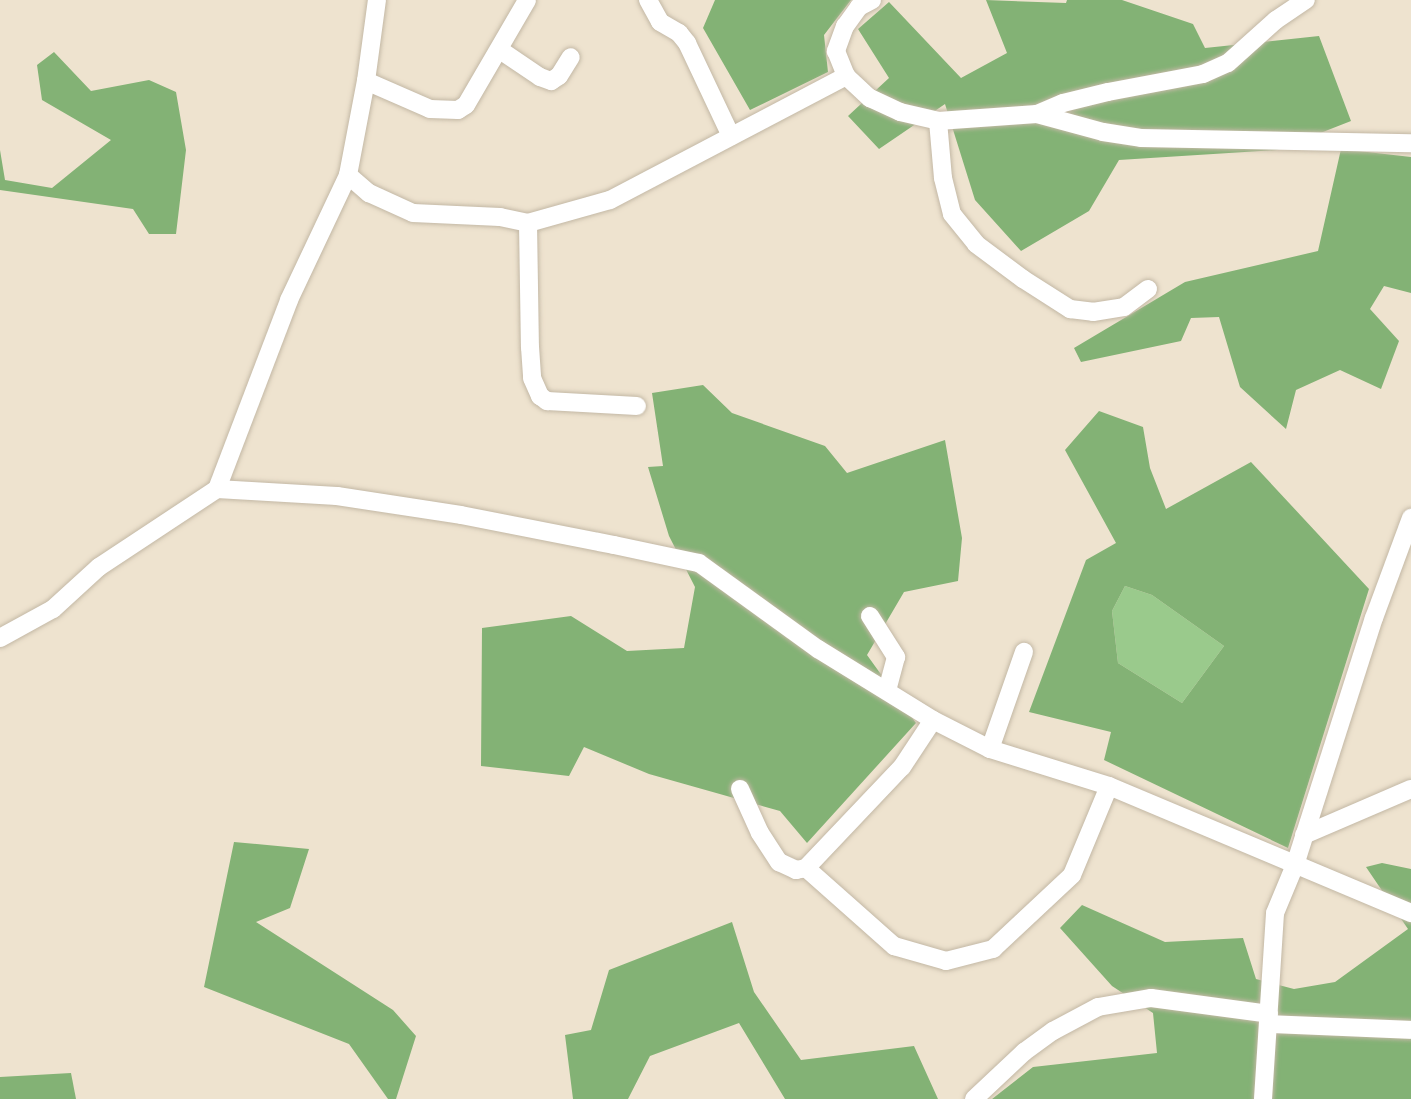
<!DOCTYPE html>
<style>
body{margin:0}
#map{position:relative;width:1411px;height:1099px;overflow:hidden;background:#eee3cf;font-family:"Archivo Narrow",sans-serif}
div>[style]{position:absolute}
.green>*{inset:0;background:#9aca8c}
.forest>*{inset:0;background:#83b275}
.roads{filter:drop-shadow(0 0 2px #c3b8a5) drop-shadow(0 0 2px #c3b8a5)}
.street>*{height:18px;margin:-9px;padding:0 9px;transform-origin:9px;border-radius:9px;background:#fff}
span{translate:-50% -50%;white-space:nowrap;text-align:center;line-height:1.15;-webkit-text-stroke:5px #fbf0dc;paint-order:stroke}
</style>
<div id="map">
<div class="green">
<i style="clip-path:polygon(1125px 586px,1152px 595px,1224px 646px,1182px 703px,1118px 663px,1112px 611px)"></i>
</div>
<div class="forest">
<i style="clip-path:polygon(715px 0,851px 0,824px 35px,828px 72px,750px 110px,703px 28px)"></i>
<i style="clip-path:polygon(986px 0,1066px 3px,1067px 0,1122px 0,1193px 24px,1205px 48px,1319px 36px,1351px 121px,1277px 150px,1119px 160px,1089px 211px,1021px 251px,975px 200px,945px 104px,879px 149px,848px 116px,889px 78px,858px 29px,889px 2px,961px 78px,1007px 53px)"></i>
<i style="clip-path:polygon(54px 52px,91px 91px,149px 80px,176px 92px,186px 150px,176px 234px,149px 234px,133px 209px,0 190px,0 150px,5px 180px,52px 188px,111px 140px,42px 100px,37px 65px)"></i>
<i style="clip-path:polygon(1341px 149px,1411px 157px,1411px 293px,1384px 286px,1370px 309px,1399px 341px,1381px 389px,1340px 370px,1296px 390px,1286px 429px,1240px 387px,1219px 317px,1191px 318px,1181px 341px,1081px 362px,1074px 348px,1185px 282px,1318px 251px)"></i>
<i style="clip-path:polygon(703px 385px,732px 413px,825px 446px,847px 473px,945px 440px,962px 538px,958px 581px,904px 592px,867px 655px,916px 723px,807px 843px,780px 811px,649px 774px,584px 747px,569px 776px,481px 766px,482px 628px,571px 616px,627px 651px,684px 648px,695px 587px,669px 536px,648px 467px,663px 466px,652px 393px)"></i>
<i style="clip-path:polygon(evenodd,1099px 411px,1143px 427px,1150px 468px,1166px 509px,1251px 462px,1369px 589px,1288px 848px,1104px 760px,1111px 732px,1029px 712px,1086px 560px,1116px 543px,1065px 450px,1099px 411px,1125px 586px,1152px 595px,1224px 646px,1182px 703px,1118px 663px,1112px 611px,1125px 586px)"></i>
<i style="clip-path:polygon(234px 842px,309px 849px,290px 908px,256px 922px,393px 1010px,416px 1036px,396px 1099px,388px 1099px,349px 1044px,204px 987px)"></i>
<i style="clip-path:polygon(1382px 863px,1411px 869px,1411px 1099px,992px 1099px,1033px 1067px,1157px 1053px,1153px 1013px,1112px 986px,1060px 928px,1082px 905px,1165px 942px,1243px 938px,1256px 979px,1294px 989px,1335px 982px,1408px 929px,1366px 867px)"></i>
<i style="clip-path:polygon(732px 922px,754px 992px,801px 1060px,914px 1046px,938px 1099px,785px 1099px,739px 1023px,650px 1056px,628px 1099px,573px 1099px,565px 1035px,591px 1030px,609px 970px)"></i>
<i style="clip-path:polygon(71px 1073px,76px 1099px,0 1099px,0 1077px)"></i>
</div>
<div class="roads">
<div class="street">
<i style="left:648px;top:0;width:25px;rotate:61deg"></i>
<i style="left:660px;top:22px;width:22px;rotate:30deg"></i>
<i style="left:679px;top:33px;width:13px;rotate:51deg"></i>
<i style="left:687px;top:43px;width:103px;rotate:64.7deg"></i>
<i style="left:872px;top:0;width:15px;rotate:152deg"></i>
<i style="left:859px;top:7px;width:24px;rotate:126deg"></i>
<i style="left:845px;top:26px;width:27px;rotate:110deg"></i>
<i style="left:836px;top:51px;width:27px;rotate:68deg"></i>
<i style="left:846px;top:76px;width:33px;rotate:43deg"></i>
<i style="left:870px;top:98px;width:33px;rotate:25deg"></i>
<i style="left:900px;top:112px;width:39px;rotate:13deg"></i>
<i style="left:938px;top:121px;width:99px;rotate:-4deg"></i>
<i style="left:1037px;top:114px;width:68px;rotate:15.3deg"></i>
<i style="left:1103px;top:132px;width:38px;rotate:9deg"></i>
<i style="left:1141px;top:138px;width:270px;rotate:1.1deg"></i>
<i style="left:500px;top:50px;width:48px;rotate:34deg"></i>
<i style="left:540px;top:77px;width:12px;rotate:20deg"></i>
<i style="left:551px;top:81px;width:9px;rotate:-32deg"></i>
<i style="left:559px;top:76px;width:22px;rotate:-58deg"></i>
<i style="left:366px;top:81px;width:70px;rotate:23.6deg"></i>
<i style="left:430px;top:109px;width:28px;rotate:2deg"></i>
<i style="left:458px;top:110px;width:9px;rotate:-32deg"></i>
<i style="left:466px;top:105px;width:121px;rotate:-59.8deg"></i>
<i style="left:1037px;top:114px;width:28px;rotate:-23deg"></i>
<i style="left:1063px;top:103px;width:46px;rotate:-13.7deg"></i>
<i style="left:1108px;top:92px;width:97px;rotate:-10.7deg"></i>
<i style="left:1203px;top:74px;width:27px;rotate:-24deg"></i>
<i style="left:1228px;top:63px;width:64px;rotate:-41.9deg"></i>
<i style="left:1276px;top:20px;width:36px;rotate:-34deg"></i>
<i style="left:938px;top:121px;width:57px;rotate:85deg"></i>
<i style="left:943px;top:178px;width:37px;rotate:76deg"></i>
<i style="left:952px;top:214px;width:38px;rotate:51deg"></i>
<i style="left:976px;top:244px;width:59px;rotate:36.7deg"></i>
<i style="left:1023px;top:279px;width:56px;rotate:32.6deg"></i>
<i style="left:1070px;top:309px;width:23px;rotate:7deg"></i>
<i style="left:1093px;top:312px;width:31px;rotate:-9deg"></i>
<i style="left:1124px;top:307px;width:30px;rotate:-37deg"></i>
<i style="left:348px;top:175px;width:28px;rotate:41deg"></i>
<i style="left:369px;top:193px;width:48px;rotate:24.4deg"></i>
<i style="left:413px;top:213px;width:87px;rotate:2.6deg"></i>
<i style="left:500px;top:217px;width:29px;rotate:12deg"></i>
<i style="left:528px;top:223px;width:85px;rotate:-15.7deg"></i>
<i style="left:610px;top:200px;width:267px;rotate:-27.7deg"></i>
<i style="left:528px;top:223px;width:124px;rotate:89.1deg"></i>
<i style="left:530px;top:347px;width:31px;rotate:86deg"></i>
<i style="left:532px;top:378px;width:20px;rotate:66deg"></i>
<i style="left:540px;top:396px;width:9px;rotate:36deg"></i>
<i style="left:547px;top:401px;width:90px;rotate:3.2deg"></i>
<i style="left:217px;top:489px;width:202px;rotate:-69.1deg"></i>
<i style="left:289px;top:300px;width:138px;rotate:-64.7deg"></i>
<i style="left:348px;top:175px;width:96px;rotate:-79.2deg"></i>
<i style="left:366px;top:81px;width:82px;rotate:-82.3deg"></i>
<i style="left:870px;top:616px;width:49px;rotate:57.6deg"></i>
<i style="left:896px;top:657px;width:35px;rotate:105deg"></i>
<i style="left:0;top:638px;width:60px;rotate:-28.7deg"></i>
<i style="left:53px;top:609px;width:62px;rotate:-42.4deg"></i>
<i style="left:99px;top:567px;width:141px;rotate:-33.5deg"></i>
<i style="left:217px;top:489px;width:120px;rotate:3.3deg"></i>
<i style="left:337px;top:496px;width:125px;rotate:8.7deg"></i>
<i style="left:461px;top:515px;width:156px;rotate:11.1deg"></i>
<i style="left:614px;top:545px;width:87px;rotate:12deg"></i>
<i style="left:699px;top:563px;width:147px;rotate:35.9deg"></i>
<i style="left:818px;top:649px;width:135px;rotate:31.7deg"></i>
<i style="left:933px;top:720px;width:64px;rotate:27deg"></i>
<i style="left:990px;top:749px;width:125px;rotate:17.3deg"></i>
<i style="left:1109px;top:786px;width:328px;rotate:22.8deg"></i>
<i style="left:990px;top:749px;width:103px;rotate:-70.7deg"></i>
<i style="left:740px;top:789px;width:48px;rotate:65.6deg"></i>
<i style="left:760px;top:833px;width:35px;rotate:57deg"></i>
<i style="left:779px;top:862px;width:19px;rotate:25deg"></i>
<i style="left:796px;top:870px;width:10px;rotate:-11deg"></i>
<i style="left:806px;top:868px;width:139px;rotate:-46.5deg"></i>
<i style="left:902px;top:767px;width:56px;rotate:-56.6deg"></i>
<i style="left:1304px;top:835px;width:116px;rotate:-23.3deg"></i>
<i style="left:806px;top:868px;width:118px;rotate:41.6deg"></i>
<i style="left:894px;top:946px;width:54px;rotate:16.1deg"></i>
<i style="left:946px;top:961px;width:49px;rotate:-14.3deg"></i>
<i style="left:993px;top:949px;width:108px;rotate:-43.1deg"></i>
<i style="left:1072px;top:875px;width:96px;rotate:-67.4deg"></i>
<i style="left:1269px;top:1024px;width:142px;rotate:2.4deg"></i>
<i style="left:974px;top:1099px;width:69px;rotate:-43.2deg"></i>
<i style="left:1024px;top:1052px;width:36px;rotate:-36deg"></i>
<i style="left:1053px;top:1031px;width:51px;rotate:-28.1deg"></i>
<i style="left:1098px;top:1007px;width:54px;rotate:-9.6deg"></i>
<i style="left:1151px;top:998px;width:119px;rotate:7.7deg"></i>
<i style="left:1263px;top:1099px;width:186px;rotate:-86.3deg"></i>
<i style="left:1275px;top:913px;width:52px;rotate:-67.4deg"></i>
<i style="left:1295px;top:865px;width:259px;rotate:-72.3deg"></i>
<i style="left:1374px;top:618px;width:107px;rotate:-69.7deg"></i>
</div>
</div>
</div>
